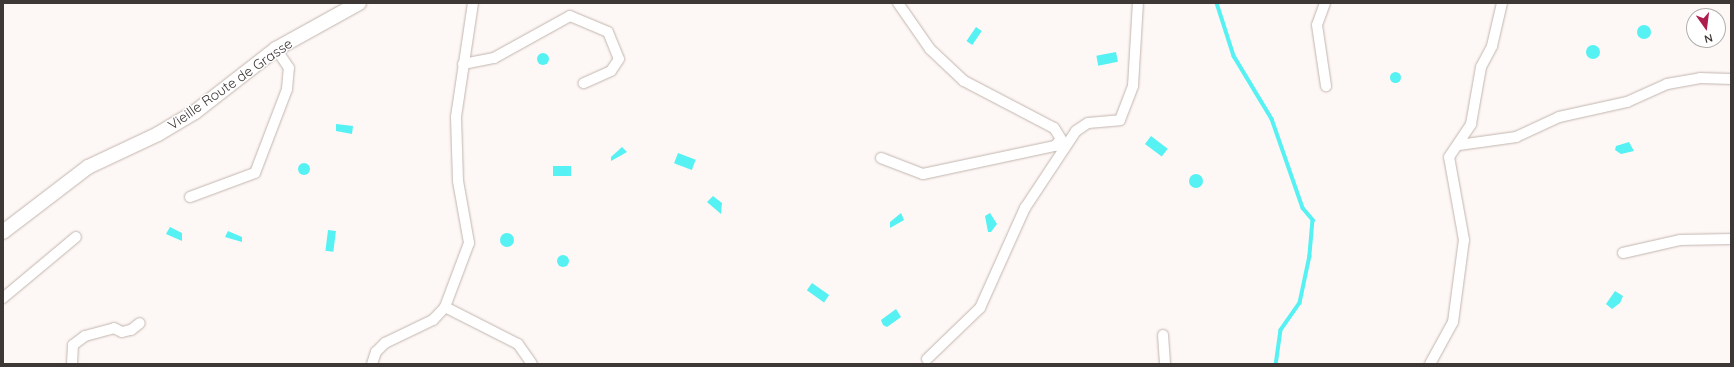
<!DOCTYPE html>
<style>
body{margin:0}
#map{position:relative;width:1734px;height:367px;overflow:hidden;background:#fdf7f5;font-family:Quicksand,sans-serif}
div>[style]{position:absolute}
.water>*{inset:0;background:#56f1f3;transform-origin:0 0}
.round{border-radius:50%}
.stream>*{height:3.5px;margin:-1.75px;padding:0 1.75px;transform-origin:1.75px;border-radius:1.75px;background:#56f1f3}
.roads{filter:drop-shadow(0 0 1px #c2b5ae) drop-shadow(0 0 1px #c2b5ae)}
.street>*{height:10px;margin:-5px;padding:0 5px;transform-origin:5px;border-radius:5px;background:#fff}
.secondary>*{height:14px;margin:-7px;padding:0 7px;transform-origin:7px;border-radius:7px;background:#fff}
span{translate:-50% -50%;white-space:nowrap;text-align:center;line-height:1.15;-webkit-text-stroke:3px #fff;paint-order:stroke}
.street-label{font-size:14px;color:#3d3735}
.frame{position:absolute;inset:0;border:4px solid #3d3735;pointer-events:none}
.north{position:absolute;left:1686px;top:8px;width:40px;height:40px;box-sizing:border-box;background:#fff;border:1px solid #b1afae;border-radius:50%;rotate:166deg;font-size:11px;font-weight:700;line-height:16px;text-align:center;color:#3d3735}
.north::after{content:'';display:block;margin:auto;width:14px;height:18px;background:#af1d4f;clip-path:polygon(50% 0,100% 100%,50% 72%,0 100%)}
</style>
<div id="map">
<div class="water">
<i class="round" style="left:1637px;top:25px;width:14px;height:14px"></i>
<i style="left:976px;top:27px;width:7px;height:17px;rotate:34deg"></i>
<i class="round" style="left:1586px;top:45px;width:14px;height:14px"></i>
<i style="left:1116px;top:52px;width:10px;height:20px;rotate:79deg"></i>
<i class="round" style="left:537px;top:53px;width:12px;height:12px"></i>
<i class="round" style="left:1389.5px;top:71.5px;width:11px;height:11px"></i>
<i style="clip-path:polygon(336px 124px,353px 126px,352px 134px,336px 131px)"></i>
<i style="left:1151px;top:136px;width:21px;height:10px;rotate:37deg"></i>
<i style="clip-path:polygon(1629px 142px,1634px 151px,1621px 154px,1615px 150px,1616px 146px)"></i>
<i style="clip-path:polygon(622px 147px,627px 152px,611px 161px,611px 157px)"></i>
<i style="left:678px;top:153px;width:19px;height:11px;rotate:21deg"></i>
<i class="round" style="left:298px;top:163px;width:12px;height:12px"></i>
<i style="left:571px;top:166px;width:10px;height:18px;rotate:90deg"></i>
<i class="round" style="left:1189px;top:174px;width:14px;height:14px"></i>
<i style="clip-path:polygon(713px 196px,722px 203px,721px 214px,707px 202px)"></i>
<i style="clip-path:polygon(901px 213px,904px 220px,890px 228px,890px 222px)"></i>
<i style="clip-path:polygon(990px 213px,997px 224px,991px 232px,988px 232px,985px 216px)"></i>
<i style="clip-path:polygon(170px 227px,182px 233px,182px 241px,166px 234px)"></i>
<i style="left:328px;top:230px;width:8px;height:21px;rotate:7deg"></i>
<i style="clip-path:polygon(228px 231px,242px 237px,242px 242px,225px 237px)"></i>
<i class="round" style="left:500px;top:233px;width:14px;height:14px"></i>
<i class="round" style="left:557px;top:255px;width:12px;height:12px"></i>
<i style="left:812px;top:283px;width:21px;height:9px;rotate:35deg"></i>
<i style="clip-path:polygon(1615px 291px,1623px 296px,1620px 303px,1612px 309px,1606px 304px)"></i>
<i style="clip-path:polygon(896px 309px,901px 317px,887px 327px,883px 325px,881px 320px)"></i>
</div>
<div class="stream">
<i style="left:1217px;top:3px;width:56px;rotate:72.2deg"></i>
<i style="left:1234px;top:56px;width:74px;rotate:58.9deg"></i>
<i style="left:1272px;top:119px;width:94px;rotate:70.8deg"></i>
<i style="left:1303px;top:208px;width:16px;rotate:50deg"></i>
<i style="left:1313px;top:220px;width:36px;rotate:95deg"></i>
<i style="left:1310px;top:256px;width:48px;rotate:102deg"></i>
<i style="left:1300px;top:303px;width:33px;rotate:125deg"></i>
<i style="left:1281px;top:330px;width:34px;rotate:98deg"></i>
</div>
<div class="roads">
<div class="street">
<i style="left:473px;top:3px;width:115px;rotate:98.5deg"></i>
<i style="left:456px;top:117px;width:64px;rotate:88.2deg"></i>
<i style="left:458px;top:181px;width:63px;rotate:79.9deg"></i>
<i style="left:469px;top:243px;width:68px;rotate:110.6deg"></i>
<i style="left:445px;top:307px;width:82px;rotate:26.9deg"></i>
<i style="left:518px;top:344px;width:24px;rotate:55deg"></i>
<i style="left:1325px;top:3px;width:23px;rotate:110deg"></i>
<i style="left:1317px;top:25px;width:62px;rotate:81.6deg"></i>
<i style="left:463px;top:64px;width:32px;rotate:-11deg"></i>
<i style="left:494px;top:58px;width:87px;rotate:-28.9deg"></i>
<i style="left:570px;top:16px;width:41px;rotate:22.8deg"></i>
<i style="left:608px;top:32px;width:29px;rotate:68deg"></i>
<i style="left:619px;top:59px;width:14px;rotate:124deg"></i>
<i style="left:611px;top:71px;width:30px;rotate:156deg"></i>
<i style="left:1459px;top:145px;width:58px;rotate:-8deg"></i>
<i style="left:1516px;top:137px;width:47px;rotate:-24.9deg"></i>
<i style="left:1559px;top:117px;width:70px;rotate:-12.4deg"></i>
<i style="left:1627px;top:102px;width:44px;rotate:-24.2deg"></i>
<i style="left:1667px;top:84px;width:34px;rotate:-10deg"></i>
<i style="left:1700px;top:78px;width:31px;rotate:2deg"></i>
<i style="left:881px;top:158px;width:45px;rotate:20.9deg"></i>
<i style="left:923px;top:174px;width:135px;rotate:-12deg"></i>
<i style="left:1055px;top:146px;width:9px;rotate:-49deg"></i>
<i style="left:1061px;top:139px;width:13px;rotate:-122deg"></i>
<i style="left:1054px;top:128px;width:102px;rotate:-152.4deg"></i>
<i style="left:964px;top:81px;width:47px;rotate:-136.7deg"></i>
<i style="left:930px;top:49px;width:56px;rotate:-124.8deg"></i>
<i style="left:190px;top:197px;width:69px;rotate:-20.3deg"></i>
<i style="left:255px;top:173px;width:90px;rotate:-69.1deg"></i>
<i style="left:287px;top:89px;width:21px;rotate:-85deg"></i>
<i style="left:289px;top:68px;width:23px;rotate:-124deg"></i>
<i style="left:1623px;top:253px;width:58px;rotate:-12.8deg"></i>
<i style="left:1680px;top:240px;width:51px;rotate:-1.1deg"></i>
<i style="left:3px;top:298px;width:95px;rotate:-39.9deg"></i>
<i style="left:1163px;top:335px;width:29px;rotate:86deg"></i>
<i style="left:927px;top:359px;width:74px;rotate:-43.9deg"></i>
<i style="left:980px;top:308px;width:110px;rotate:-65.8deg"></i>
<i style="left:1025px;top:208px;width:92px;rotate:-56.5deg"></i>
<i style="left:1076px;top:131px;width:14px;rotate:-34deg"></i>
<i style="left:1088px;top:123px;width:32px;rotate:-5deg"></i>
<i style="left:1120px;top:120px;width:36px;rotate:-69deg"></i>
<i style="left:1133px;top:86px;width:83px;rotate:-86.6deg"></i>
<i style="left:72px;top:364px;width:19px;rotate:-87deg"></i>
<i style="left:73px;top:345px;width:15px;rotate:-37deg"></i>
<i style="left:85px;top:336px;width:30px;rotate:-15deg"></i>
<i style="left:114px;top:328px;width:9px;rotate:27deg"></i>
<i style="left:122px;top:332px;width:9px;rotate:-13deg"></i>
<i style="left:131px;top:330px;width:11px;rotate:-38deg"></i>
<i style="left:372px;top:364px;width:13px;rotate:-72deg"></i>
<i style="left:376px;top:352px;width:13px;rotate:-45deg"></i>
<i style="left:385px;top:343px;width:53px;rotate:-25.6deg"></i>
<i style="left:433px;top:320px;width:18px;rotate:-47deg"></i>
<i style="left:1430px;top:364px;width:48px;rotate:-61.3deg"></i>
<i style="left:1453px;top:322px;width:83px;rotate:-82.4deg"></i>
<i style="left:1464px;top:240px;width:84px;rotate:-100.2deg"></i>
<i style="left:1449px;top:157px;width:40px;rotate:-56deg"></i>
<i style="left:1471px;top:124px;width:58px;rotate:-80deg"></i>
<i style="left:1481px;top:67px;width:24px;rotate:-62deg"></i>
<i style="left:1492px;top:46px;width:44px;rotate:-76.9deg"></i>
</div>
<div class="secondary">
<i style="left:3px;top:232px;width:107px;rotate:-37.4deg"></i>
<i style="left:88px;top:167px;width:77px;rotate:-25.2deg"></i>
<i style="left:158px;top:134px;width:43px;rotate:-30.7deg"></i>
<i style="left:195px;top:112px;width:103px;rotate:-37.9deg"></i>
<i style="left:276px;top:49px;width:95px;rotate:-29deg"></i>
</div>
</div>
<div class="street-label">
<span style="left:230px;top:84px;rotate:-35deg">Vieille Route de Grasse</span>
</div>
<div class="frame"></div>
<div class="north">N</div>
</div>
